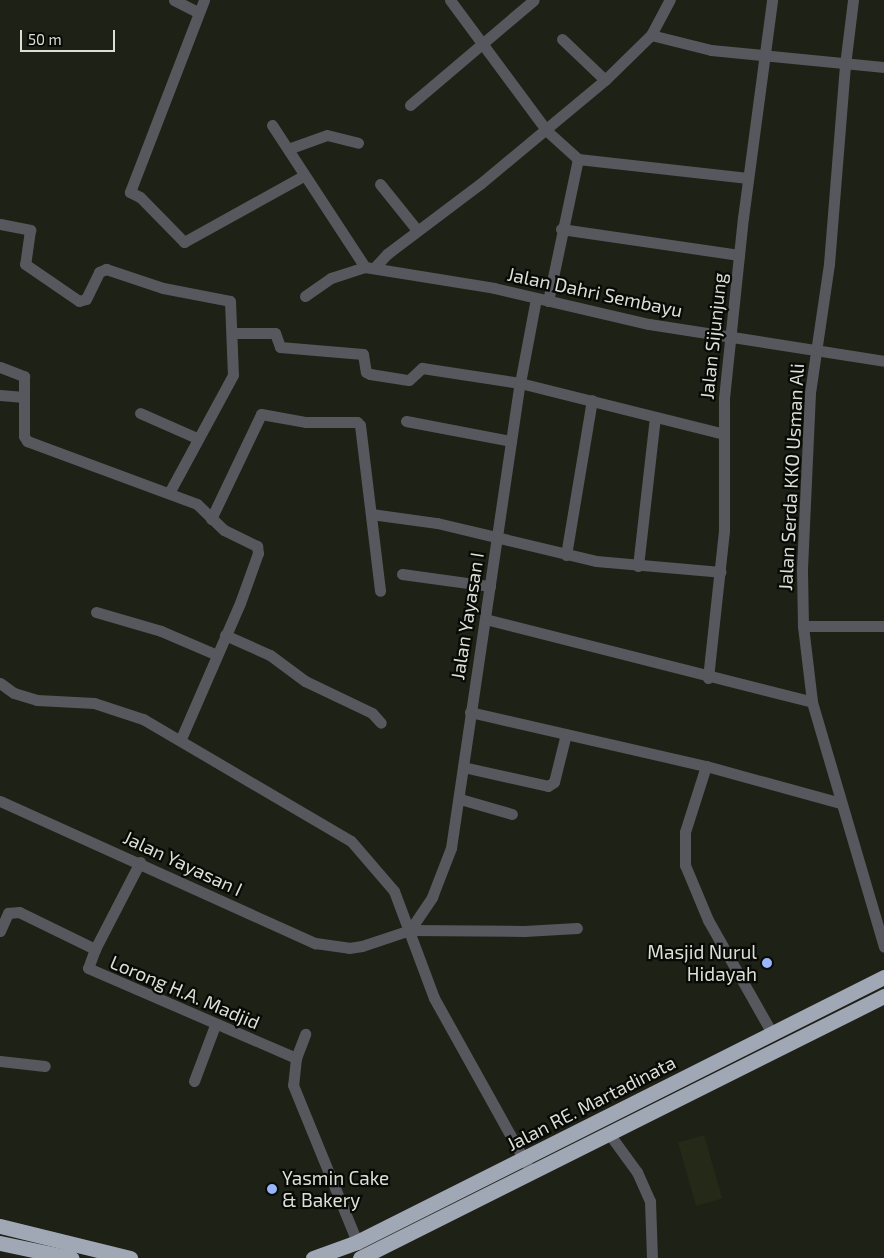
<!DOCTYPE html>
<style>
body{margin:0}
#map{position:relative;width:884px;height:1258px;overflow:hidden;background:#1e2116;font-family:"Exo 2",sans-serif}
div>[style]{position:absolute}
.built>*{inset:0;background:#242918;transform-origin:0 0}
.street>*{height:11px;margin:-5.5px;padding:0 5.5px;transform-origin:5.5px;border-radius:5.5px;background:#56585e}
.highway>*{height:15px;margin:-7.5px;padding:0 7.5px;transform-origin:7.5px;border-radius:7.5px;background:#a1a8b5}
.dots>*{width:14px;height:14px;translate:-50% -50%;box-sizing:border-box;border:2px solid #080a06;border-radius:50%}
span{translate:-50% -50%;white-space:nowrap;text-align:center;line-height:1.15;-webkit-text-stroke:4.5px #080a06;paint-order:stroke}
.street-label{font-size:19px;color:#dcdfd7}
.poi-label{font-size:19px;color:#dcdfd7}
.right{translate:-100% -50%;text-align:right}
.left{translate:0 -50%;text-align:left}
.scale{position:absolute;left:20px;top:30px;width:95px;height:22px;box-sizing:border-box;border:2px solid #dcdfd7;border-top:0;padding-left:6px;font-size:15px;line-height:18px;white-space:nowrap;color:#dcdfd7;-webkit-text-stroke:4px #080a06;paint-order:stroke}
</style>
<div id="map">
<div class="built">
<i style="left:704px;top:1135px;width:66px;height:27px;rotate:74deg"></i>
</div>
<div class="street">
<i style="left:174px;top:0;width:27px;rotate:27deg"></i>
<i style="left:204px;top:0;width:206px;rotate:111.1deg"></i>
<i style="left:130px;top:192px;width:11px;rotate:27deg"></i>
<i style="left:140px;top:197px;width:63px;rotate:45.6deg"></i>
<i style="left:184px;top:242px;width:136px;rotate:-29deg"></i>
<i style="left:450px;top:0;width:163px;rotate:53.5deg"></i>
<i style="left:547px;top:131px;width:42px;rotate:42.1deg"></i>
<i style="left:853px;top:0;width:65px;rotate:97deg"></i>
<i style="left:845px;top:65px;width:200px;rotate:94.6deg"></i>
<i style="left:829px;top:264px;width:130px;rotate:98.4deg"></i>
<i style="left:810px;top:393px;width:176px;rotate:92.6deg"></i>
<i style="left:802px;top:569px;width:57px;rotate:89deg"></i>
<i style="left:803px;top:626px;width:77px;rotate:83.2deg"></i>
<i style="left:812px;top:702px;width:255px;rotate:73.6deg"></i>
<i style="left:651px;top:35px;width:62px;rotate:14deg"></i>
<i style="left:711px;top:50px;width:174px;rotate:5.6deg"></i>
<i style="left:562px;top:39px;width:59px;rotate:43.6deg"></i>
<i style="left:410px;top:105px;width:162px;rotate:-40.3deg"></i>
<i style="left:272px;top:125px;width:170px;rotate:56.8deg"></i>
<i style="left:288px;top:149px;width:41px;rotate:-19.7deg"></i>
<i style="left:327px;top:135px;width:32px;rotate:14deg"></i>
<i style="left:380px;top:184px;width:59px;rotate:51.2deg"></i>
<i style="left:0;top:224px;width:31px;rotate:11deg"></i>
<i style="left:30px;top:230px;width:34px;rotate:98deg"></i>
<i style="left:25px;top:264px;width:65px;rotate:34.4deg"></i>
<i style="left:79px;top:301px;width:7px;rotate:-16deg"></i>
<i style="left:86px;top:299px;width:30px;rotate:-64deg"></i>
<i style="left:99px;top:272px;width:8px;rotate:-23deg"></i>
<i style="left:106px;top:269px;width:60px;rotate:18.4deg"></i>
<i style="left:163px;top:288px;width:68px;rotate:11deg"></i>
<i style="left:230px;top:301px;width:74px;rotate:87.7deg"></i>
<i style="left:233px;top:375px;width:134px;rotate:118.5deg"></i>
<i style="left:561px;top:229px;width:180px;rotate:8.3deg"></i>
<i style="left:374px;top:268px;width:19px;rotate:-47deg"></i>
<i style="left:387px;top:254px;width:116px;rotate:-37deg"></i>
<i style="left:480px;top:184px;width:163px;rotate:-39.8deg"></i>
<i style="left:605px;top:80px;width:64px;rotate:-44.4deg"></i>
<i style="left:651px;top:35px;width:40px;rotate:-62deg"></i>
<i style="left:305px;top:296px;width:32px;rotate:-35deg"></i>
<i style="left:331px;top:278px;width:36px;rotate:-18deg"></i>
<i style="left:365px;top:267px;width:131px;rotate:9.2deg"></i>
<i style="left:494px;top:288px;width:159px;rotate:13.1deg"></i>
<i style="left:649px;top:324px;width:238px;rotate:8.9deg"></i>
<i style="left:548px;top:301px;width:145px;rotate:-78.1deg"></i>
<i style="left:578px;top:159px;width:171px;rotate:6.4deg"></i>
<i style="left:232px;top:333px;width:43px"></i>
<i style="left:275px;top:333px;width:15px;rotate:70deg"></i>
<i style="left:280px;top:347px;width:83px;rotate:4.8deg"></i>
<i style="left:363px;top:354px;width:18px;rotate:81deg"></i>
<i style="left:366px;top:372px;width:4px;rotate:27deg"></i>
<i style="left:370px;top:374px;width:39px;rotate:9deg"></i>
<i style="left:409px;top:380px;width:18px;rotate:-43deg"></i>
<i style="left:422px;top:368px;width:99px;rotate:8.7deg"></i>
<i style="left:520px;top:383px;width:210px;rotate:14deg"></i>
<i style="left:0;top:367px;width:26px;rotate:21deg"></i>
<i style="left:24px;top:376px;width:60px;rotate:90deg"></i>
<i style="left:24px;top:436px;width:6px;rotate:59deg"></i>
<i style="left:27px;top:441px;width:181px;rotate:20.3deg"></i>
<i style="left:197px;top:504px;width:37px;rotate:44deg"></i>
<i style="left:224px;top:530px;width:37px;rotate:26deg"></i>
<i style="left:257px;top:546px;width:7px;rotate:82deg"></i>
<i style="left:258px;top:553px;width:53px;rotate:109.8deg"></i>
<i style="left:240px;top:603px;width:150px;rotate:113.5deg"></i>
<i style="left:0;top:395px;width:24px;rotate:5deg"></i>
<i style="left:140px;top:413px;width:62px;rotate:23.7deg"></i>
<i style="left:406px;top:421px;width:107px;rotate:10.8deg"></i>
<i style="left:371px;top:514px;width:67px;rotate:7.8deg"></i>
<i style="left:437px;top:523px;width:163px;rotate:13.4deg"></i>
<i style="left:596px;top:561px;width:125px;rotate:5deg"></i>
<i style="left:211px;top:519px;width:116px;rotate:-64.5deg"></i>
<i style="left:261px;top:414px;width:46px;rotate:10.1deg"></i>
<i style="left:306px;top:422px;width:51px"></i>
<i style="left:357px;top:422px;width:4px;rotate:45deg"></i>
<i style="left:360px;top:425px;width:167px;rotate:83.1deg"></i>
<i style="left:566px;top:555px;width:157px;rotate:-80.5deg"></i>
<i style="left:638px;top:566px;width:150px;rotate:-83.5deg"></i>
<i style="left:402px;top:574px;width:89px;rotate:7.8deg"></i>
<i style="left:96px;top:612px;width:68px;rotate:16.3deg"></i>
<i style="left:161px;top:631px;width:61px;rotate:23.2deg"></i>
<i style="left:485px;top:619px;width:337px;rotate:14.2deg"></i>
<i style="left:803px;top:626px;width:81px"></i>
<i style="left:225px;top:635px;width:49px;rotate:24deg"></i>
<i style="left:270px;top:655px;width:44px;rotate:36.6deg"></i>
<i style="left:305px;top:681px;width:74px;rotate:25.5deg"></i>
<i style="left:372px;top:713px;width:13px;rotate:48deg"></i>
<i style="left:708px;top:678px;width:148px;rotate:-83.8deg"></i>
<i style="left:724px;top:531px;width:133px;rotate:-90deg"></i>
<i style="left:724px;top:398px;width:181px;rotate:-84deg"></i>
<i style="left:743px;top:218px;width:220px;rotate:-82.4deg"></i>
<i style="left:0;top:683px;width:17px;rotate:36deg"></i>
<i style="left:14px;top:693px;width:24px;rotate:17deg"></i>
<i style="left:37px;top:700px;width:57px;rotate:3deg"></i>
<i style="left:94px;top:703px;width:52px;rotate:18.1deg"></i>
<i style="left:143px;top:719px;width:241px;rotate:30.4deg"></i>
<i style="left:351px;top:841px;width:66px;rotate:49.3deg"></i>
<i style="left:394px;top:891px;width:114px;rotate:69.5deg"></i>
<i style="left:434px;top:998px;width:191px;rotate:60.9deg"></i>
<i style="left:470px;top:712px;width:242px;rotate:12.9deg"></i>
<i style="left:706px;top:766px;width:139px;rotate:15.4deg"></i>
<i style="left:706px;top:766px;width:69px;rotate:107.7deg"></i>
<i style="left:685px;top:832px;width:33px;rotate:90deg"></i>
<i style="left:685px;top:865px;width:60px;rotate:67.3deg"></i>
<i style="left:708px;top:920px;width:130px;rotate:60.5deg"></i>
<i style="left:463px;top:767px;width:87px;rotate:12.6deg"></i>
<i style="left:548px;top:786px;width:7px;rotate:-34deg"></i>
<i style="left:554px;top:782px;width:49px;rotate:-76deg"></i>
<i style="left:460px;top:799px;width:54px;rotate:16.1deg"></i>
<i style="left:0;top:801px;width:346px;rotate:24.3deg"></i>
<i style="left:315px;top:943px;width:34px;rotate:8deg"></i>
<i style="left:349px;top:948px;width:13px;rotate:-9deg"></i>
<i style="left:362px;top:946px;width:51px;rotate:-18.4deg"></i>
<i style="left:410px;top:930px;width:40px;rotate:-56deg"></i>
<i style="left:432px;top:897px;width:53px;rotate:-68.8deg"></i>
<i style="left:451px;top:848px;width:470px;rotate:-81.6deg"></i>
<i style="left:520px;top:383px;width:86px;rotate:-79.3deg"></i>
<i style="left:140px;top:862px;width:98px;rotate:117.3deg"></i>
<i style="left:95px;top:949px;width:20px;rotate:110deg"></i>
<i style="left:88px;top:968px;width:227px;rotate:23.4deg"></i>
<i style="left:296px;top:1058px;width:26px;rotate:-69deg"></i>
<i style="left:410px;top:930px;width:114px;rotate:0.5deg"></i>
<i style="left:524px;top:931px;width:53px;rotate:-3.2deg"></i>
<i style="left:0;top:931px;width:20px;rotate:-66deg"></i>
<i style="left:8px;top:913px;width:11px;rotate:-5deg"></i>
<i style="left:19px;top:912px;width:85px;rotate:26deg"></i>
<i style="left:296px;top:1058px;width:27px;rotate:96deg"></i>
<i style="left:293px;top:1085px;width:170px;rotate:67.8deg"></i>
<i style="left:0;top:1061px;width:45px;rotate:6.3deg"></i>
<i style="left:194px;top:1081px;width:60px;rotate:-69.4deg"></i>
<i style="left:610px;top:1135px;width:46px;rotate:53.9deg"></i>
<i style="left:637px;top:1172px;width:32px;rotate:66deg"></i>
<i style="left:650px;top:1201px;width:57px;rotate:88deg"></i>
</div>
<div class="highway">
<i style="left:0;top:1226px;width:134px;rotate:13.8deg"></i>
<i style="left:0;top:1243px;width:73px;rotate:11.9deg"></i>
<i style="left:313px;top:1258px;width:47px;rotate:-20deg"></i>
<i style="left:357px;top:1242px;width:590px;rotate:-26.7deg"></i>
<i style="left:360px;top:1258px;width:586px;rotate:-26.57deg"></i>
</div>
<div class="dots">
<i style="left:767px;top:963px;background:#98b6fd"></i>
<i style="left:272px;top:1189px;background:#98b6fd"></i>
</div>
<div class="street-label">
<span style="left:595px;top:292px;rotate:12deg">Jalan Dahri Sembayu</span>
<span style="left:713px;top:336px;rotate:-84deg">Jalan Sijunjung</span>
<span style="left:791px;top:477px;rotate:-87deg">Jalan Serda KKO Usman Ali</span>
<span style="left:467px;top:616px;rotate:-81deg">Jalan Yayasan I</span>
<span style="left:183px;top:863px;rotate:25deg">Jalan Yayasan I</span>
<span style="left:185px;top:992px;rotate:23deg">Lorong H.A. Madjid</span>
<span style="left:591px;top:1103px;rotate:-27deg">Jalan RE. Martadinata</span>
</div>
<div class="poi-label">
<span class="right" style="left:757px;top:963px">Masjid Nurul<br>Hidayah</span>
<span class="left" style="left:282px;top:1189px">Yasmin Cake<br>&amp; Bakery</span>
</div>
<div class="scale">50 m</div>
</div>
